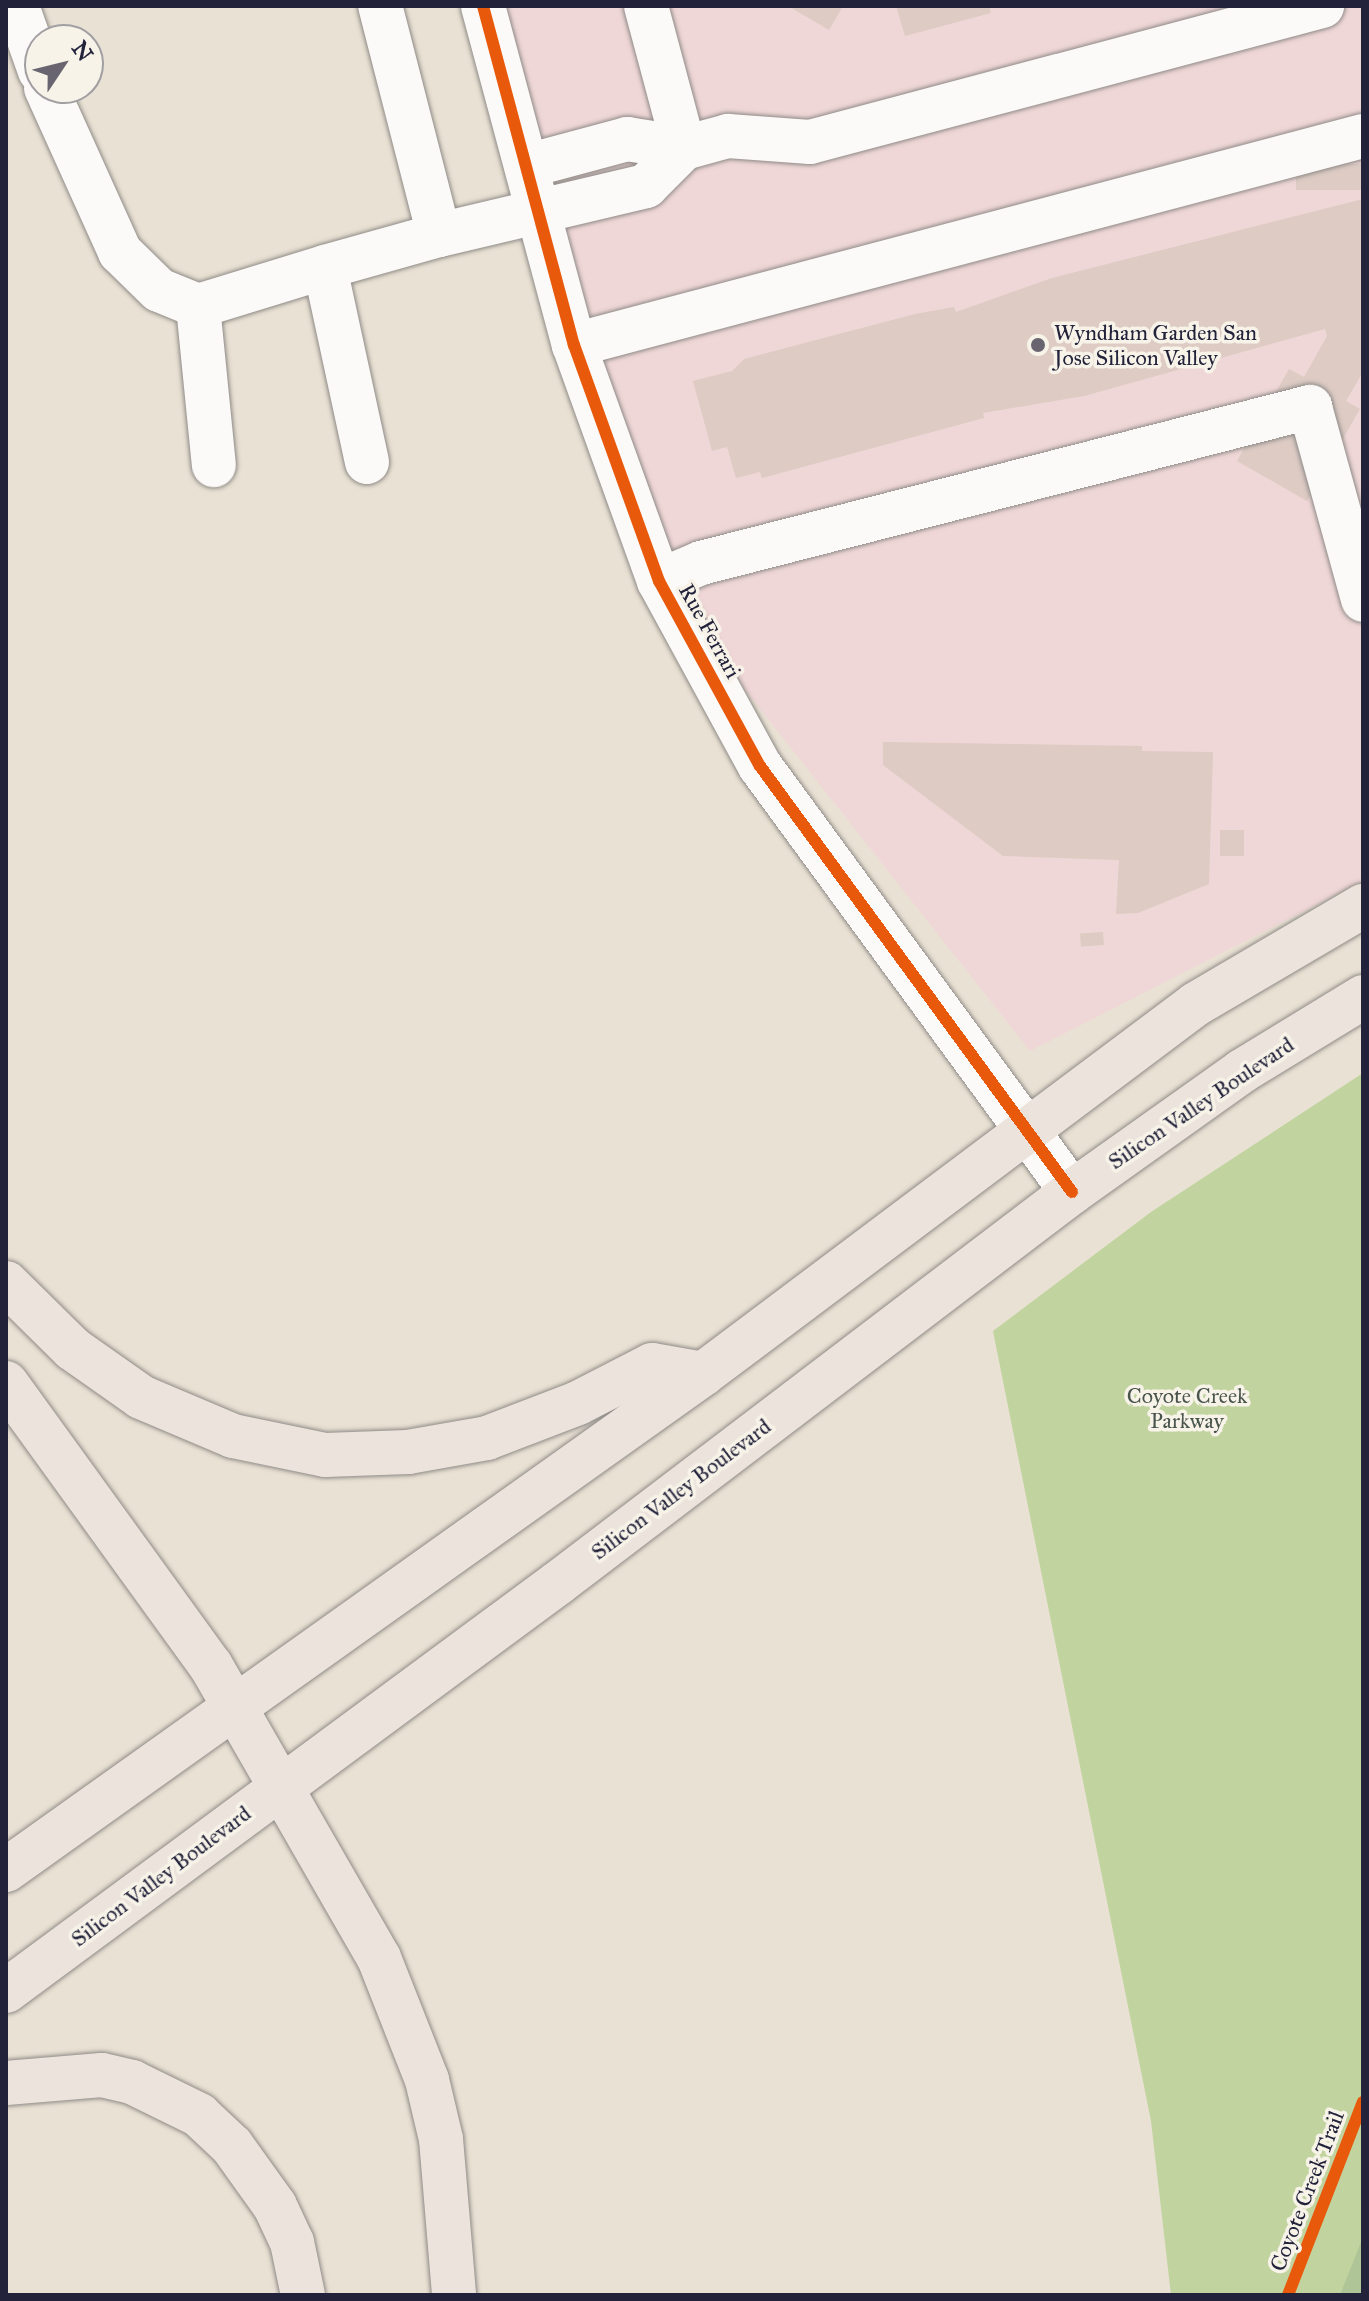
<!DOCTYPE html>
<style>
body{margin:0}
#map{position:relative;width:1369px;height:2301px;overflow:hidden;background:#e9e1d3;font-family:"IM FELL Great Primer",serif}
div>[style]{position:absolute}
.built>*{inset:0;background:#f0d7d7}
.green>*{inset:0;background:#c1d49f}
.forest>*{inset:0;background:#afc497}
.building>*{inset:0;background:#ddcbc4;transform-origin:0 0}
.roads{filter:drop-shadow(0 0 2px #8f8b88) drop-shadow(0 0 2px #8f8b88)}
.minor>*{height:44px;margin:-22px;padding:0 22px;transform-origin:22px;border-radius:22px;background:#fcfaf8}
.major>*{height:44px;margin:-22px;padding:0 22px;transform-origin:22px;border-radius:22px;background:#ece4dc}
.highway>*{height:44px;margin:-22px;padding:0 22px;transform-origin:22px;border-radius:22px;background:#ece4dc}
.cycleway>*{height:12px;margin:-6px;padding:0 6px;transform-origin:6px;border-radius:6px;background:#e8590c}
.dots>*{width:22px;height:22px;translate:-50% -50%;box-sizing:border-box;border:4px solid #f7f3e8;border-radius:50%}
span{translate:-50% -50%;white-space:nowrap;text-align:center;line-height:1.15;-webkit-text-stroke:7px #f7f3e8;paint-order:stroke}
.poi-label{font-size:22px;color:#22223b}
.left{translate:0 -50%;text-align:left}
.street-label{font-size:22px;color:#22223b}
.park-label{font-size:22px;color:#48544c}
.frame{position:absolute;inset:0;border:8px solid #22223b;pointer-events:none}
.north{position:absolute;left:24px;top:24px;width:80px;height:80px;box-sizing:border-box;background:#f7f3e8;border:2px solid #a29fa3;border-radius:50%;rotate:55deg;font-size:22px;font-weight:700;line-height:32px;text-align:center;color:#22223b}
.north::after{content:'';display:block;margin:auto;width:28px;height:36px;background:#686570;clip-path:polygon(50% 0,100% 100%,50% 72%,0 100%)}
</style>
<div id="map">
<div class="built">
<i style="clip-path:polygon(483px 6px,1363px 6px,1363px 881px,1030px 1051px,659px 581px)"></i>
</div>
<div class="green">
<i style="clip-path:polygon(1363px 1073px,1363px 2295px,1171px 2295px,1151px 2121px,993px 1331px,1151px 1212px)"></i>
</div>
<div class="forest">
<i style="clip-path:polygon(1363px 2237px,1363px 2295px,1340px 2295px)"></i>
</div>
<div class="building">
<i style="clip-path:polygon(788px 6px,843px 6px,829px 30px)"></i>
<i style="clip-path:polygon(896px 6px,989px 6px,991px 13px,905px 36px)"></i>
<i style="left:1363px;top:164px;width:26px;height:67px;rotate:90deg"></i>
<i style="clip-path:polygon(1363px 199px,1363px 372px,1346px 401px,1360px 409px,1307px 501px,1237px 461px,1289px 369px,1304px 377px,1327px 336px,1325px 329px,1084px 396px,983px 413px,984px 418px,762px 478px,760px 472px,736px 478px,727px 447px,712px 451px,693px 381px,732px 371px,744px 359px,915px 314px,954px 307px,956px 312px,1052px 278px)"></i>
<i style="clip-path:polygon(883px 742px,1142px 746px,1142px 751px,1213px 752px,1209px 884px,1138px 913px,1116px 914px,1119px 860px,1003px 856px,883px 765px)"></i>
<i style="left:1220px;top:830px;width:24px;height:26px"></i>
<i style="left:1103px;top:932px;width:13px;height:23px;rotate:86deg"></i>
</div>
<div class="roads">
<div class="minor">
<i style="left:17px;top:6px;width:69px;rotate:70.5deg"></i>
<i style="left:483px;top:6px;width:351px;rotate:75deg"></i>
<i style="left:574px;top:345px;width:251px;rotate:70.2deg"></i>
<i style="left:659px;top:581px;width:211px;rotate:61.4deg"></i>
<i style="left:760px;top:766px;width:528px;rotate:53.78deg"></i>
<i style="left:646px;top:6px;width:147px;rotate:75deg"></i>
<i style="left:46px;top:88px;width:180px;rotate:65.7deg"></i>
<i style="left:120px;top:252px;width:54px;rotate:44.3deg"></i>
<i style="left:159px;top:290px;width:42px;rotate:22.3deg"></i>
<i style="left:198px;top:306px;width:160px;rotate:84.3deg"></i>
<i style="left:527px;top:166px;width:104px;rotate:-15.1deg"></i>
<i style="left:627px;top:139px;width:58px;rotate:9deg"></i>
<i style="left:684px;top:148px;width:46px;rotate:-15.3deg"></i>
<i style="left:728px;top:136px;width:82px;rotate:4.2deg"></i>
<i style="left:810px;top:142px;width:530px;rotate:-14.88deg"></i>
<i style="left:439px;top:235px;width:213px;rotate:-13.3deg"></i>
<i style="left:646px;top:186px;width:54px;rotate:-45deg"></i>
<i style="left:198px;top:306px;width:133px;rotate:-17.1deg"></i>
<i style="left:574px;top:345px;width:816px;rotate:-14.84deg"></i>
<i style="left:367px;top:462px;width:199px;rotate:-102.2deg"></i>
<i style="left:325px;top:267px;width:118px;rotate:-15.7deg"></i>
<i style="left:439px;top:235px;width:236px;rotate:-104.4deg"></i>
<i style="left:659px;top:581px;width:46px;rotate:-23.2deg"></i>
<i style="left:701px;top:563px;width:629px;rotate:-14.37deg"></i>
<i style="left:1310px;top:407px;width:200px;rotate:74.6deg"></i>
</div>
<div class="major">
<i style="left:6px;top:1870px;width:855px;rotate:-35.44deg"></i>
<i style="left:703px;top:1374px;width:616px;rotate:-36.89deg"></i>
<i style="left:1196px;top:1004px;width:194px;rotate:-30.4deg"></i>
<i style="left:6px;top:1991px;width:686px;rotate:-36.47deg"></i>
<i style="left:558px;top:1583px;width:646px;rotate:-37.26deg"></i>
<i style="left:1072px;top:1192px;width:209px;rotate:-35.4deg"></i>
<i style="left:1242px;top:1071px;width:142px;rotate:-31.4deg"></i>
</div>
<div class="highway">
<i style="left:6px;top:1283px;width:94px;rotate:44.6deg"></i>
<i style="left:73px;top:1349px;width:83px;rotate:35.2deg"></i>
<i style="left:141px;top:1397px;width:100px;rotate:23deg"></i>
<i style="left:233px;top:1436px;width:94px;rotate:11.7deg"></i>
<i style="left:325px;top:1455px;width:83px;rotate:-2.1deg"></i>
<i style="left:408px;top:1452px;width:80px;rotate:-10deg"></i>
<i style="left:487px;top:1438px;width:97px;rotate:-21deg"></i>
<i style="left:578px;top:1403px;width:83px;rotate:-27.2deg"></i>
<i style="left:652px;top:1365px;width:52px;rotate:10deg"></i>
<i style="left:6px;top:1383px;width:349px;rotate:54.1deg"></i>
<i style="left:211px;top:1666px;width:337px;rotate:60.1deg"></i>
<i style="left:379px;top:1958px;width:131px;rotate:68.5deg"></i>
<i style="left:427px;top:2080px;width:61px;rotate:76.7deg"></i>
<i style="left:441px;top:2139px;width:157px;rotate:85.2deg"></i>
<i style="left:6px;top:2083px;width:96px;rotate:-4.8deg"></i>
<i style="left:102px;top:2075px;width:31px;rotate:13deg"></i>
<i style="left:132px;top:2082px;width:75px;rotate:26.2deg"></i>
<i style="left:199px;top:2115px;width:45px;rotate:43.2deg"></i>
<i style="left:232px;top:2146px;width:74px;rotate:54.4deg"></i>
<i style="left:275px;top:2206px;width:40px;rotate:65deg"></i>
<i style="left:292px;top:2242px;width:54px;rotate:78.3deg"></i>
</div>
</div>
<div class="cycleway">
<i style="left:483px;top:6px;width:351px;rotate:75deg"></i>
<i style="left:574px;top:345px;width:251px;rotate:70.2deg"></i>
<i style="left:659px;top:581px;width:211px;rotate:61.4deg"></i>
<i style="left:760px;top:766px;width:528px;rotate:53.78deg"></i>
<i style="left:1288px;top:2295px;width:207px;rotate:-68.8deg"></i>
</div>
<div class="dots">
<i style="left:1038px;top:345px;background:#686570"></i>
</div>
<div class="poi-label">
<span class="left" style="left:1054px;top:345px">Wyndham Garden San<br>Jose Silicon Valley</span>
</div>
<div class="street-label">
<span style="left:710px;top:631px;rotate:61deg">Rue Ferrari</span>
<span style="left:1201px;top:1103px;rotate:-34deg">Silicon Valley Boulevard</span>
<span style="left:681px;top:1489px;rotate:-37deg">Silicon Valley Boulevard</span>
<span style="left:161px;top:1876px;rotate:-37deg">Silicon Valley Boulevard</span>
<span style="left:1307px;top:2191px;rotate:-69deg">Coyote Creek Trail</span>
</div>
<div class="park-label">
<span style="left:1187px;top:1408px">Coyote Creek<br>Parkway</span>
</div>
<div class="frame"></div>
<div class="north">N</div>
</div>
